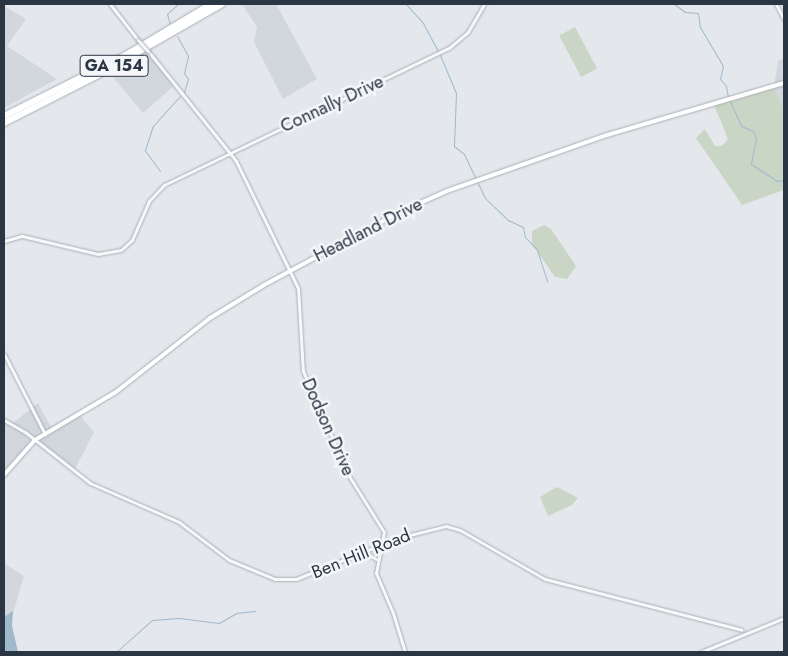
<!DOCTYPE html>
<style>
body{margin:0}
#map{position:relative;width:788px;height:656px;overflow:hidden;background:#e4e8ec;font-family:Jost,sans-serif}
div>[style]{position:absolute}
.built>*{inset:0;background:#d2d7de}
.green>*{inset:0;background:#cad6c5;transform-origin:0 0}
.water>*{inset:0;background:#9fb8cc}
.stream>*{height:1px;margin:-0.5px;padding:0 0.5px;transform-origin:0.5px;border-radius:0.5px;background:#9fb8cc}
.roads{filter:drop-shadow(0 0 1px #a9afb7) drop-shadow(0 0 1px #a9afb7)}
.tertiary>*{height:3px;margin:-1.5px;padding:0 1.5px;transform-origin:1.5px;border-radius:1.5px;background:#f7f8fa}
.secondary>*{height:4px;margin:-2px;padding:0 2px;transform-origin:2px;border-radius:2px;background:#fff}
.motorway>*{height:6px;margin:-3px;padding:0 3px;transform-origin:3px;border-radius:3px;background:#fff}
.bridges{filter:drop-shadow(0 0 1px #a9afb7) drop-shadow(0 0 1px #a9afb7)}
.tertiary-bridge>*{height:3px;margin:-1.5px;padding:0 1.5px;transform-origin:1.5px;border-radius:1.5px;background:#f7f8fa}
span{translate:-50% -50%;white-space:nowrap;text-align:center;line-height:1.15;-webkit-text-stroke:5px #f4f6f9;paint-order:stroke}
.shield-label span{padding:1px 4px;background:#f4f6f9;border:1px solid;border-radius:4px;-webkit-text-stroke-width:0}
.shield-label{font-size:16px;color:#2b3645;font-weight:700}
.street-label{font-size:18px;color:#2b3645}
.frame{position:absolute;inset:0;border:5px solid #2b3645;pointer-events:none}
</style>
<div id="map">
<div class="built">
<i style="clip-path:polygon(242px 4px,276px 4px,317px 79px,283px 99px,254px 42px,257px 27px)"></i>
<i style="clip-path:polygon(4px 6px,26px 19px,7px 46px,57px 79px,4px 108px)"></i>
<i style="clip-path:polygon(148px 50px,175px 85px,143px 113px,108px 71px)"></i>
<i style="clip-path:polygon(784px 58px,784px 110px,774px 87px,778px 61px)"></i>
<i style="clip-path:polygon(38px 403px,51px 427px,78px 413px,94px 432px,75px 469px,37px 440px,4px 476px,4px 420px,13px 423px)"></i>
<i style="clip-path:polygon(4px 563px,24px 576px,12px 617px,4px 618px)"></i>
</div>
<div class="green">
<i style="left:575px;top:27px;width:47px;height:18px;rotate:62deg"></i>
<i style="clip-path:polygon(774px 87px,784px 110px,784px 190px,742px 205px,696px 138px,705px 129px,715px 146px,722px 146px,728px 139px,714px 105px)"></i>
<i style="clip-path:polygon(544px 225px,551px 229px,576px 266px,567px 279px,555px 277px,532px 244px,532px 231px)"></i>
<i style="clip-path:polygon(557px 487px,578px 498px,572px 505px,548px 516px,540px 497px)"></i>
</div>
<div class="water">
<i style="clip-path:polygon(13px 611px,12px 626px,18px 652px,4px 652px,4px 617px)"></i>
</div>
<div class="stream">
<i style="left:406px;top:4px;width:25px;rotate:48deg"></i>
<i style="left:423px;top:23px;width:32px;rotate:62deg"></i>
<i style="left:674px;top:4px;width:14px;rotate:36deg"></i>
<i style="left:685px;top:12px;width:13px;rotate:4deg"></i>
<i style="left:698px;top:13px;width:14px;rotate:82deg"></i>
<i style="left:700px;top:27px;width:45px;rotate:59.5deg"></i>
<i style="left:723px;top:66px;width:13px;rotate:103deg"></i>
<i style="left:720px;top:79px;width:9px;rotate:49deg"></i>
<i style="left:726px;top:86px;width:11px;rotate:80deg"></i>
<i style="left:170px;top:24px;width:10px;rotate:-107deg"></i>
<i style="left:167px;top:14px;width:15px;rotate:-42deg"></i>
<i style="left:177px;top:36px;width:23px;rotate:61deg"></i>
<i style="left:188px;top:56px;width:17px;rotate:103deg"></i>
<i style="left:184px;top:73px;width:7px;rotate:56deg"></i>
<i style="left:188px;top:79px;width:14px;rotate:107deg"></i>
<i style="left:440px;top:55px;width:41px;rotate:67.2deg"></i>
<i style="left:456px;top:93px;width:53px;rotate:92.2deg"></i>
<i style="left:454px;top:146px;width:13px;rotate:39deg"></i>
<i style="left:464px;top:154px;width:49px;rotate:64.5deg"></i>
<i style="left:485px;top:198px;width:32px;rotate:44deg"></i>
<i style="left:508px;top:220px;width:17px;rotate:25deg"></i>
<i style="left:523px;top:227px;width:10px;rotate:79deg"></i>
<i style="left:525px;top:237px;width:18px;rotate:47deg"></i>
<i style="left:537px;top:250px;width:33px;rotate:72deg"></i>
<i style="left:730px;top:101px;width:27px;rotate:66deg"></i>
<i style="left:741px;top:126px;width:13px;rotate:23deg"></i>
<i style="left:753px;top:131px;width:8px;rotate:67deg"></i>
<i style="left:756px;top:138px;width:26px;rotate:101deg"></i>
<i style="left:751px;top:164px;width:31px;rotate:33deg"></i>
<i style="left:777px;top:181px;width:7px;rotate:-8deg"></i>
<i style="left:160px;top:171px;width:26px;rotate:-126deg"></i>
<i style="left:145px;top:150px;width:25px;rotate:-72deg"></i>
<i style="left:153px;top:126px;width:40px;rotate:-48deg"></i>
<i style="left:116px;top:652px;width:48px;rotate:-41.6deg"></i>
<i style="left:152px;top:620px;width:27px;rotate:-4deg"></i>
<i style="left:179px;top:618px;width:40px;rotate:7.1deg"></i>
<i style="left:219px;top:623px;width:20px;rotate:-30deg"></i>
<i style="left:236px;top:613px;width:19px;rotate:-6deg"></i>
</div>
<div class="roads">
<div class="tertiary">
<i style="left:110px;top:4px;width:46px;rotate:52.1deg"></i>
<i style="left:776px;top:4px;width:18px;rotate:63deg"></i>
<i style="left:148px;top:51px;width:141px;rotate:51.3deg"></i>
<i style="left:236px;top:161px;width:141px;rotate:64deg"></i>
<i style="left:298px;top:288px;width:83px;rotate:86.6deg"></i>
<i style="left:303px;top:371px;width:115px;rotate:66.3deg"></i>
<i style="left:349px;top:476px;width:66px;rotate:58deg"></i>
<i style="left:384px;top:532px;width:42px;rotate:101deg"></i>
<i style="left:376px;top:573px;width:43px;rotate:67deg"></i>
<i style="left:393px;top:613px;width:41px;rotate:72.9deg"></i>
<i style="left:4px;top:241px;width:19px;rotate:-16deg"></i>
<i style="left:22px;top:236px;width:78px;rotate:13.3deg"></i>
<i style="left:98px;top:254px;width:23px;rotate:-10deg"></i>
<i style="left:121px;top:250px;width:15px;rotate:-42deg"></i>
<i style="left:132px;top:240px;width:43px;rotate:-66.4deg"></i>
<i style="left:149px;top:201px;width:22px;rotate:-47deg"></i>
<i style="left:164px;top:185px;width:316px;rotate:-25.7deg"></i>
<i style="left:449px;top:48px;width:25px;rotate:-40deg"></i>
<i style="left:468px;top:32px;width:32px;rotate:-60deg"></i>
<i style="left:4px;top:354px;width:90px;rotate:62.9deg"></i>
<i style="left:4px;top:420px;width:24px;rotate:30deg"></i>
<i style="left:25px;top:432px;width:83px;rotate:38.1deg"></i>
<i style="left:90px;top:483px;width:97px;rotate:23.7deg"></i>
<i style="left:179px;top:522px;width:63px;rotate:37.2deg"></i>
<i style="left:229px;top:560px;width:50px;rotate:22.4deg"></i>
<i style="left:275px;top:579px;width:21px"></i>
<i style="left:296px;top:579px;width:110px;rotate:-21.9deg"></i>
<i style="left:398px;top:538px;width:49px;rotate:-14deg"></i>
<i style="left:446px;top:526px;width:15px;rotate:16deg"></i>
<i style="left:460px;top:530px;width:98px;rotate:30deg"></i>
<i style="left:545px;top:579px;width:203px;rotate:14.5deg"></i>
<i style="left:366px;top:553px;width:12px;rotate:31deg"></i>
<i style="left:701px;top:652px;width:90px;rotate:-22.3deg"></i>
</div>
<div class="secondary">
<i style="left:4px;top:475px;width:47px;rotate:-48.5deg"></i>
<i style="left:35px;top:440px;width:94px;rotate:-30.7deg"></i>
<i style="left:116px;top:392px;width:120px;rotate:-38.2deg"></i>
<i style="left:210px;top:318px;width:63px;rotate:-31.4deg"></i>
<i style="left:264px;top:285px;width:157px;rotate:-28.2deg"></i>
<i style="left:402px;top:211px;width:49px;rotate:-24deg"></i>
<i style="left:447px;top:191px;width:170px;rotate:-19.3deg"></i>
<i style="left:607px;top:135px;width:184px;rotate:-16.4deg"></i>
</div>
<div class="motorway">
<i style="left:4px;top:116px;width:140px;rotate:-26.7deg"></i>
<i style="left:129px;top:53px;width:96px;rotate:-30.9deg"></i>
<i style="left:4px;top:123px;width:108px;rotate:-27deg"></i>
<i style="left:100px;top:74px;width:141px;rotate:-29.8deg"></i>
</div>
</div>
<div class="bridges">
<div class="tertiary-bridge">
<i style="left:138px;top:40px;width:15px;rotate:48deg"></i>
</div>
</div>
<div class="shield-label">
<span style="left:114px;top:66px">GA 154</span>
</div>
<div class="street-label">
<span style="left:332px;top:104px;rotate:-25deg">Connally Drive</span>
<span style="left:368px;top:230px;rotate:-27deg">Headland Drive</span>
<span style="left:328px;top:427px;rotate:66deg">Dodson Drive</span>
<span style="left:361px;top:554px;rotate:-22deg">Ben Hill Road</span>
</div>
<div class="frame"></div>
</div>
